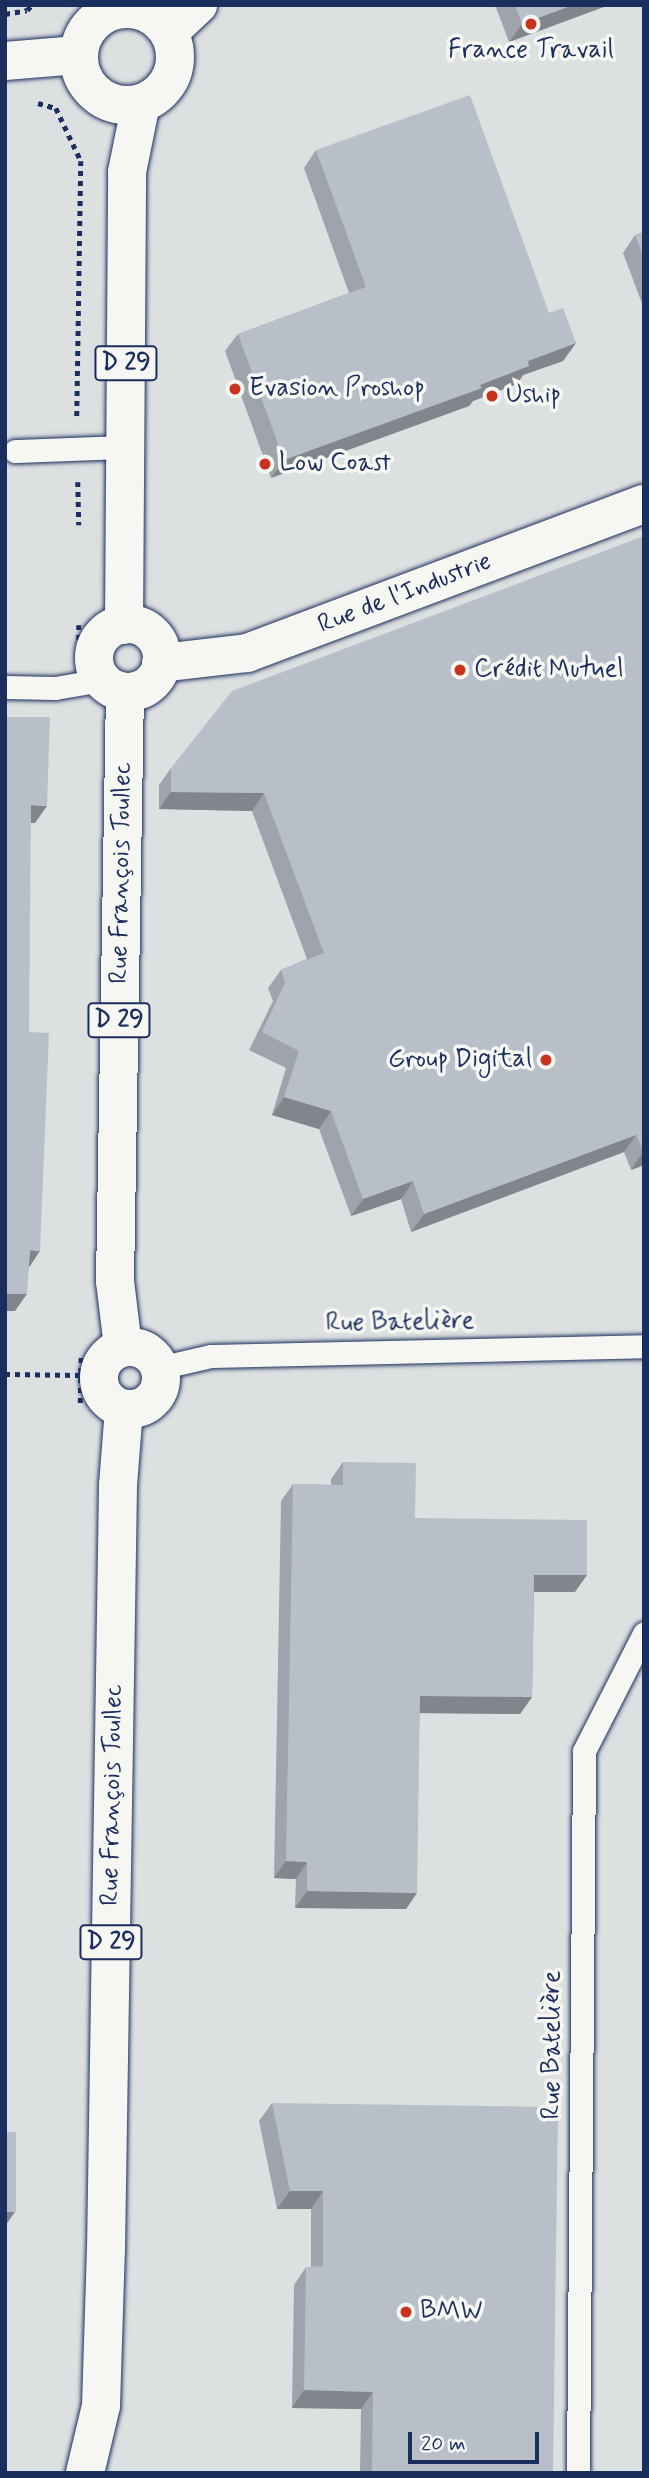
<!DOCTYPE html>
<meta charset="utf-8">
<style>
body{margin:0}
#map{position:relative;width:649px;height:2478px;overflow:hidden;background:#edeeec;font-family:Mynerve,sans-serif}
div>[style]{position:absolute}
.built>*{inset:0;background:#dde0e1;transform-origin:0 0}
.path>*{height:4.5px;margin-top:-2.25px;transform-origin:0;background:repeating-linear-gradient(90deg,#1b2f5e 0 5px,transparent 0 10px)}
.roads{filter:drop-shadow(0 0 2px #1b2f5e) drop-shadow(0 0 2px #1b2f5e)}
.lane>*{height:23px;margin:-11.5px;padding:0 11.5px;transform-origin:11.5px;border-radius:11.5px;background:#f6f6f2}
.street>*{height:38px;margin:-19px;padding:0 19px;transform-origin:19px;border-radius:19px;background:#f6f6f2}
.primary>*{height:38px;margin:-19px;padding:0 19px;transform-origin:19px;border-radius:19px;background:#f6f6f2}
.primary>.ring{margin:-19px;padding:0;box-sizing:content-box;background:none;border:38px solid #f6f6f2;border-radius:50%}
.wall>*{inset:0;background:#9fa4ac}
.shaded-wall>*{inset:0;background:#82868c}
.building>*{inset:0;background:#b9bfc8;transform-origin:0 0}
.dots>*{width:19px;height:19px;translate:-50% -50%;box-sizing:border-box;border:4px solid #f6f6f2;border-radius:50%}
span{translate:-50% -50%;white-space:nowrap;text-align:center;line-height:1.15;-webkit-text-stroke:7px #f6f6f2;paint-order:stroke}
.shield-label span{padding:2px 5px;background:#f6f6f2;border:2px solid;border-radius:5px;-webkit-text-stroke-width:0}
.shield-label{font-size:24px;color:#1b2f5e;font-weight:700}
.poi-label{font-size:26px;color:#1b2f5e}
.left{translate:0 -50%;text-align:left}
.right{translate:-100% -50%;text-align:right}
.street-label{font-size:26px;color:#1b2f5e}
.frame{position:absolute;inset:0;border:7px solid #1b2f5e;pointer-events:none}
.scale{position:absolute;left:408px;top:2432px;width:131px;height:32px;box-sizing:border-box;border:4px solid #1b2f5e;border-top:0;padding-left:9px;font-size:21px;line-height:24px;white-space:nowrap;color:#1b2f5e;-webkit-text-stroke:5px #f6f6f2;paint-order:stroke}
</style>
<div id="map">
<div class="built">
<i style="left:5px;top:5px;width:639px;height:2468px"></i>
</div>
<div class="path">
<i style="left:5px;top:14px;width:22px;rotate:-10deg"></i>
<i style="left:27px;top:10px;width:7px;rotate:-45deg"></i>
<i style="left:38px;top:103px;width:19px;rotate:16deg"></i>
<i style="left:56px;top:108px;width:59px;rotate:64.7deg"></i>
<i style="left:81px;top:161px;width:256px;rotate:90.9deg"></i>
<i style="left:78px;top:482px;width:43px;rotate:88.7deg"></i>
<i style="left:79px;top:625px;width:26px;rotate:90deg"></i>
<i style="left:5px;top:1374px;width:75px;rotate:0.8deg"></i>
<i style="left:80px;top:1403px;width:47px;rotate:-88.8deg"></i>
</div>
<div class="roads">
<div class="lane">
<i style="left:15px;top:451px;width:110px;rotate:-2.1deg"></i>
<i style="left:5px;top:687px;width:50px;rotate:1.1deg"></i>
<i style="left:55px;top:688px;width:48px;rotate:-9.7deg"></i>
<i style="left:159px;top:1368px;width:53px;rotate:-13deg"></i>
<i style="left:211px;top:1356px;width:433px;rotate:-1.3deg"></i>
<i style="left:578px;top:2473px;width:722px;rotate:-89.52deg"></i>
<i style="left:584px;top:1751px;width:132px;rotate:-63deg"></i>
</div>
<div class="street">
<i style="left:5px;top:61px;width:73px;rotate:-4.7deg"></i>
<i style="left:161px;top:663px;width:87px;rotate:-6.6deg"></i>
<i style="left:247px;top:653px;width:424px;rotate:-20.6deg"></i>
</div>
<div class="primary">
<i class="ring" style="left:79px;top:9px;width:58px;height:58px"></i>
<i style="left:169px;top:32px;width:40px;rotate:-43deg"></i>
<i class="ring" style="left:94px;top:624px;width:30px;height:30px"></i>
<i style="left:124px;top:625px;width:453px;rotate:-89.6deg"></i>
<i style="left:127px;top:172px;width:70px;rotate:-78.5deg"></i>
<i class="ring" style="left:99px;top:1347px;width:24px;height:24px"></i>
<i style="left:123px;top:1347px;width:66px;rotate:-96.9deg"></i>
<i style="left:115px;top:1281px;width:589px;rotate:-89.03deg"></i>
<i style="left:85px;top:2473px;width:69px;rotate:-76.6deg"></i>
<i style="left:101px;top:2406px;width:156px;rotate:-88.2deg"></i>
<i style="left:106px;top:2250px;width:765px;rotate:-89.1deg"></i>
<i style="left:118px;top:1485px;width:76px;rotate:-85.5deg"></i>
</div>
</div>
<div class="wall">
<i style="clip-path:polygon(495px 5px,609px 5px,509px 42px)"></i>
<i style="clip-path:polygon(316px 150px,549px 313px,576px 343px,563px 361px,523px 375px,517px 384px,473px 401px,469px 406px,271px 478px,225px 351px,238px 334px,349px 293px,304px 168px)"></i>
<i style="clip-path:polygon(644px 232px,644px 309px,623px 253px,635px 235px)"></i>
<i style="clip-path:polygon(644px 536px,644px 1165px,631px 1170px,624px 1152px,411px 1232px,401px 1199px,351px 1216px,319px 1129px,272px 1115px,286px 1068px,249px 1050px,273px 1001px,268px 988px,281px 970px,307px 959px,252px 811px,159px 809px,159px 785px,171px 768px)"></i>
<i style="clip-path:polygon(343px 1462px,415px 1518px,575px 1592px,534px 1592px,532px 1697px,520px 1714px,420px 1713px,406px 1909px,295px 1908px,296px 1879px,274px 1878px,281px 1501px,293px 1484px,331px 1485px,331px 1479px)"></i>
<i style="clip-path:polygon(272px 2103px,553px 2473px,360px 2473px,361px 2409px,292px 2408px,294px 2285px,306px 2267px,311px 2267px,311px 2209px,277px 2209px,259px 2121px)"></i>
</div>
<div class="shaded-wall">
<i style="clip-path:polygon(573px 5px,609px 5px,509px 42px,522px 24px)"></i>
<i style="clip-path:polygon(576px 343px,563px 361px,523px 375px,517px 384px,473px 401px,469px 406px,271px 478px,284px 460px,480px 385px,528px 361px)"></i>
<i style="clip-path:polygon(171px 792px,264px 793px,252px 811px,159px 809px)"></i>
<i style="clip-path:polygon(31px 805px,47px 806px,35px 823px,19px 823px)"></i>
<i style="clip-path:polygon(284px 1097px,331px 1111px,319px 1129px,272px 1115px)"></i>
<i style="clip-path:polygon(636px 1135px,624px 1152px,411px 1232px,424px 1214px)"></i>
<i style="clip-path:polygon(644px 1152px,644px 1165px,631px 1170px,643px 1152px)"></i>
<i style="clip-path:polygon(413px 1181px,401px 1199px,351px 1216px,363px 1199px)"></i>
<i style="clip-path:polygon(30px 1250px,40px 1251px,28px 1269px)"></i>
<i style="clip-path:polygon(5px 1294px,27px 1294px,15px 1311px,5px 1311px)"></i>
<i style="clip-path:polygon(534px 1575px,587px 1575px,575px 1592px,522px 1592px)"></i>
<i style="clip-path:polygon(420px 1696px,532px 1697px,520px 1714px,408px 1713px)"></i>
<i style="clip-path:polygon(286px 1861px,307px 1862px,296px 1879px,274px 1878px)"></i>
<i style="clip-path:polygon(307px 1891px,417px 1893px,406px 1909px,295px 1908px)"></i>
<i style="clip-path:polygon(290px 2191px,323px 2191px,311px 2209px,277px 2209px)"></i>
<i style="clip-path:polygon(5px 2212px,15px 2212px,5px 2226px)"></i>
<i style="clip-path:polygon(304px 2390px,373px 2392px,361px 2409px,292px 2408px)"></i>
</div>
<div class="building">
<i style="clip-path:polygon(515px 5px,573px 5px,522px 24px)"></i>
<i style="clip-path:polygon(470px 95px,549px 313px,563px 308px,576px 343px,528px 361px,529px 366px,480px 385px,482px 388px,284px 460px,238px 334px,366px 287px,316px 150px)"></i>
<i style="clip-path:polygon(644px 232px,644px 258px,635px 235px)"></i>
<i style="clip-path:polygon(644px 536px,644px 1152px,636px 1135px,424px 1214px,413px 1181px,363px 1199px,331px 1111px,284px 1097px,299px 1051px,262px 1032px,285px 983px,281px 970px,324px 953px,264px 793px,171px 792px,171px 768px,232px 691px)"></i>
<i style="clip-path:polygon(5px 717px,50px 717px,47px 806px,31px 805px,29px 1032px,49px 1033px,40px 1251px,30px 1250px,27px 1294px,5px 1294px)"></i>
<i style="clip-path:polygon(343px 1462px,416px 1463px,415px 1518px,587px 1520px,587px 1575px,534px 1575px,532px 1697px,420px 1696px,417px 1893px,307px 1891px,307px 1862px,286px 1861px,293px 1484px,343px 1485px)"></i>
<i style="clip-path:polygon(272px 2103px,558px 2107px,553px 2473px,372px 2473px,373px 2392px,304px 2390px,306px 2267px,323px 2266px,323px 2191px,290px 2191px)"></i>
<i style="left:5px;top:2132px;width:11px;height:80px"></i>
</div>
<div class="dots">
<i style="left:531px;top:24px;background:#c8321e"></i>
<i style="left:235px;top:389px;background:#c8321e"></i>
<i style="left:492px;top:396px;background:#c8321e"></i>
<i style="left:265px;top:464px;background:#c8321e"></i>
<i style="left:460px;top:670px;background:#c8321e"></i>
<i style="left:546px;top:1060px;background:#c8321e"></i>
<i style="left:406px;top:2312px;background:#c8321e"></i>
</div>
<div class="shield-label">
<span style="left:126px;top:363px">D 29</span>
<span style="left:119px;top:1020px">D 29</span>
<span style="left:111px;top:1942px">D 29</span>
</div>
<div class="poi-label">
<span style="left:531px;top:51px">France Travail</span>
<span class="left" style="left:249px;top:389px">Evasion Proshop</span>
<span class="left" style="left:506px;top:396px">Uship</span>
<span class="left" style="left:279px;top:464px">Low Coast</span>
<span class="left" style="left:474px;top:670px">Crédit Mutuel</span>
<span class="right" style="left:532px;top:1060px">Group Digital</span>
<span class="left" style="left:420px;top:2312px">BMW</span>
</div>
<div class="street-label">
<span style="left:405px;top:594px;rotate:-21deg">Rue de l'Industrie</span>
<span style="left:122px;top:873px;rotate:-89deg">Rue François Toullec</span>
<span style="left:400px;top:1323px;rotate:-1deg">Rue Batelière</span>
<span style="left:113px;top:1795px;rotate:-89deg">Rue François Toullec</span>
<span style="left:553px;top:2045px;rotate:-90deg">Rue Batelière</span>
</div>
<div class="frame"></div>
<div class="scale">20 m</div>
</div>
